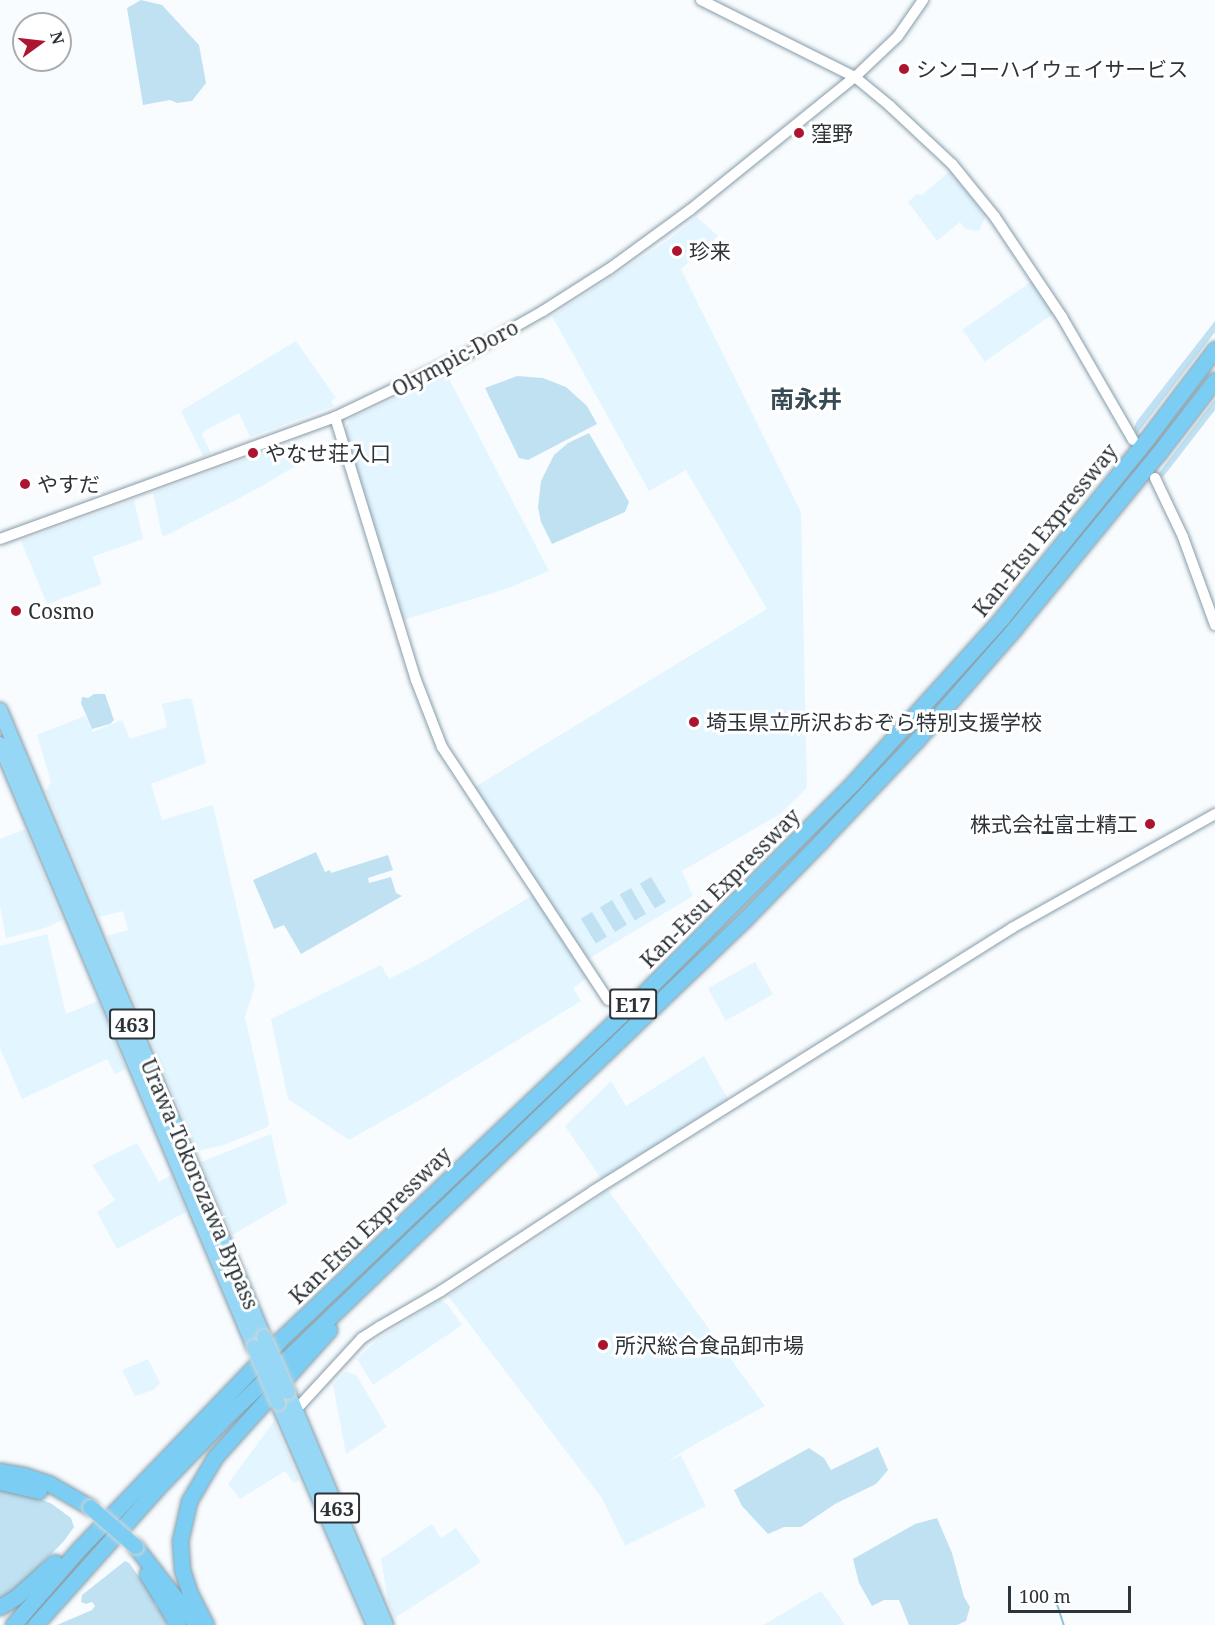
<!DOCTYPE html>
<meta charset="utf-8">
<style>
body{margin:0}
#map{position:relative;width:1215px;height:1625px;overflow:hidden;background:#f8fcff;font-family:"Noto Serif","Noto Sans JP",serif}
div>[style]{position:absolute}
.built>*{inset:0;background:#e3f5ff;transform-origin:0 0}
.green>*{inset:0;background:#c0e1f2;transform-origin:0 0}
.stream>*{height:2px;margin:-1px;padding:0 1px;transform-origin:1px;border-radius:1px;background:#8fc2db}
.roads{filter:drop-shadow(0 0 2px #889da8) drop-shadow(0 0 2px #889da8)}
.tertiary>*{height:10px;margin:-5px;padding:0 5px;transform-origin:5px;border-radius:5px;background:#fff}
.trunk>*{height:14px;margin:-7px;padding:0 7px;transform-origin:7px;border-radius:7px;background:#96d7f6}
.motorway>*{height:15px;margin:-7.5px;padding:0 7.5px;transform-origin:7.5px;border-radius:7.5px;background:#7ccdf3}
.bridges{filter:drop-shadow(0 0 2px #d5d6d7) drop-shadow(0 0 2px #d5d6d7)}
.trunk-bridge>*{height:14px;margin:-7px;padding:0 7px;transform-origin:7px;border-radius:7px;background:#96d7f6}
.motorway-bridge>*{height:15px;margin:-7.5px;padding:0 7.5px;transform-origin:7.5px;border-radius:7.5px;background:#7ccdf3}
.dots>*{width:16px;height:16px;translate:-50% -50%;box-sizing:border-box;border:3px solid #fff;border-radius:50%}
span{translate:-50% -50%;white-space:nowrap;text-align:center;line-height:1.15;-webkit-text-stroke:6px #fff;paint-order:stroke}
.shield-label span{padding:2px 4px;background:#fff;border:2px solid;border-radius:4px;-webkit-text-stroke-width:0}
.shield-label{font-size:20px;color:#2c3439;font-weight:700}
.poi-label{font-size:21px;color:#2c3439}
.left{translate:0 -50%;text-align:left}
.right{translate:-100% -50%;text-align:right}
.street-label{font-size:21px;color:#2c3439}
.quarter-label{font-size:24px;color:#384b54;font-weight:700}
.north{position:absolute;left:12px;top:12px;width:60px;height:60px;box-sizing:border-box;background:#fff;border:2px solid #abaeb0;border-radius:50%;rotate:75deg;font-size:16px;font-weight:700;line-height:24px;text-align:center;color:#2c3439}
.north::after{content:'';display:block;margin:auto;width:21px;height:27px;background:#ab152f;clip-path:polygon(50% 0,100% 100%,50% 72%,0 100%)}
.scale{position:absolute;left:1008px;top:1586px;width:123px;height:27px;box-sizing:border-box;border:3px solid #2c3439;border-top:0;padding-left:8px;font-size:18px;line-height:21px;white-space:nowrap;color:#2c3439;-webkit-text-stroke:4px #fff;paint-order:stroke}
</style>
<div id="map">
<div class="built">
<i style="clip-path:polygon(950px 171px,986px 215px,979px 231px,965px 229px,960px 222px,937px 241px,908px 202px,917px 194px,922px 195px)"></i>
<i style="clip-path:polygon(697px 217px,718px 236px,681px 269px,801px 512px,807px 788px,780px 814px,682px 871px,693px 896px,588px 959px,473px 788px,767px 609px,686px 470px,649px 491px,552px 316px,667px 241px)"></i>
<i style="left:1032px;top:281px;width:39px;height:85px;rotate:55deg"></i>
<i style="clip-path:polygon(296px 341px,336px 398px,331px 401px,334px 406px,250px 437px,239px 413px,204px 431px,202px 435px,211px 453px,203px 456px,181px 411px)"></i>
<i style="clip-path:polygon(447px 375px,549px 571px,506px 589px,403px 620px,345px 430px,350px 419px)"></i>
<i style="clip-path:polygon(290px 443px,299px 464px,255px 490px,165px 536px,162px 535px,153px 493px)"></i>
<i style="clip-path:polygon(134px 500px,143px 539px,92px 557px,102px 584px,47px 604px,21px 541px)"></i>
<i style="clip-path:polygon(188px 698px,192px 700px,206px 763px,151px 784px,162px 820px,213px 805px,255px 986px,245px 1017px,269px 1123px,268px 1127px,224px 1145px,197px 1151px,107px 936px,128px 930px,123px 911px,99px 917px,46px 791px,51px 782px,37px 735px,85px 716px,93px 732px,122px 720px,130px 739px,167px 727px,162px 704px)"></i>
<i style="clip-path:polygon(25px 829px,62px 920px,45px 928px,6px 938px,0 906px,0 839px)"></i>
<i style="clip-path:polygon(533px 895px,587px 978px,573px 988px,581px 1001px,425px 1097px,349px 1140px,288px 1099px,271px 1019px,381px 965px,389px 979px,423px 962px)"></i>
<i style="clip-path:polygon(47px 934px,66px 1014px,98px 1001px,126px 1069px,115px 1074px,107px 1059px,22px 1099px,0 1048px,0 946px)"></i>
<i style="left:755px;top:962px;width:37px;height:54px;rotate:61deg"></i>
<i style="clip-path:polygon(704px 1056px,729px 1101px,602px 1180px,565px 1126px,611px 1081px,626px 1106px)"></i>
<i style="clip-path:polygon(271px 1134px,287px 1203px,232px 1235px,201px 1162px)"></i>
<i style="clip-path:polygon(137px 1143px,159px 1182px,171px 1175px,186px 1212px,117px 1249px,97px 1212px,115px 1200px,92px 1165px)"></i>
<i style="clip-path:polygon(608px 1190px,765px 1406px,697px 1443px,604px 1501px,448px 1296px,507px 1260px)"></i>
<i style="clip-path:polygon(440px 1300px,448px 1305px,462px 1325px,373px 1385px,357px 1359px,379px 1338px)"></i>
<i style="clip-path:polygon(148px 1359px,160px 1383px,154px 1390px,135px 1396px,122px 1370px)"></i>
<i style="clip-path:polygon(346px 1371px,357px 1376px,387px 1427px,346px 1454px,333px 1385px)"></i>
<i style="clip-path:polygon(274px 1421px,299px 1480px,294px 1483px,285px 1471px,240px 1499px,228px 1484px)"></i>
<i style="left:681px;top:1455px;width:57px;height:90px;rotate:64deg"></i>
<i style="clip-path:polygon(432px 1524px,441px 1538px,456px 1528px,481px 1562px,395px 1618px,388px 1601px,381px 1559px)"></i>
<i style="clip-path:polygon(821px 1591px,845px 1625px,763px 1625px)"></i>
</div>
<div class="green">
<i style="clip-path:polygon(141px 0,162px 5px,199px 45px,206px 83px,192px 101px,177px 103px,170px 100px,143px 105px,127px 8px)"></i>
<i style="clip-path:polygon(1215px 321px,1215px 332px,1136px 435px,1134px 428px,1137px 421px)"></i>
<i style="clip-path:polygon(517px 376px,543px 378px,566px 387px,587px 406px,597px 424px,528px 460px,519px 458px,485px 388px)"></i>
<i style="clip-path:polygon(1215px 399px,1215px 410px,1163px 477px,1158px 474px)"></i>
<i style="clip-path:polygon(589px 433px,629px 502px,625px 512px,552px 544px,541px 522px,538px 507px,541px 481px,554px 455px,568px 443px)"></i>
<i style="clip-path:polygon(94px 694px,105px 694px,114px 720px,110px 724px,92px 729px,81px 703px,82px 697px,88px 698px)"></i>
<i style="clip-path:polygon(316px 852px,325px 872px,330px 870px,331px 873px,388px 855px,393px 870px,368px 878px,369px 883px,391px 877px,396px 893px,402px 896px,301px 954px,284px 925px,274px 929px,253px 880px)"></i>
<i style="left:651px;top:877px;width:29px;height:13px;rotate:59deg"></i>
<i style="left:631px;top:888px;width:30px;height:13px;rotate:60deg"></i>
<i style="left:612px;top:900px;width:29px;height:14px;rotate:59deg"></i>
<i style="left:592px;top:912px;width:29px;height:13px;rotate:59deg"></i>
<i style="clip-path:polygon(878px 1447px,888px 1470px,876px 1484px,835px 1504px,801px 1527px,784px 1527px,768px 1534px,742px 1506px,734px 1490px,809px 1448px,824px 1458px,831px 1470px)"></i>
<i style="clip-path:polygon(0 1488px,25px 1492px,52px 1504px,71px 1518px,74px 1527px,64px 1541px,18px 1588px,0 1599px)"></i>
<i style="clip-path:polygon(937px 1518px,952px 1553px,964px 1597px,970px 1607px,966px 1621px,957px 1625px,909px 1625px,899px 1600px,884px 1600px,872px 1606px,859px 1583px,853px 1559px,915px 1524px)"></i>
<i style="clip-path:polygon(125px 1561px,129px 1563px,153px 1595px,155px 1605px,163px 1614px,168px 1625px,57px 1625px,92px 1610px,95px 1606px,92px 1602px,86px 1604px,81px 1602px,82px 1595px)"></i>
</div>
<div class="stream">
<i style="left:1054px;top:1595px;width:32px;rotate:72deg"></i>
</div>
<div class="roads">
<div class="tertiary">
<i style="left:701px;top:0;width:172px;rotate:26.6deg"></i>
<i style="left:855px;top:77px;width:45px;rotate:39.6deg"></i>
<i style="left:890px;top:106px;width:85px;rotate:43.1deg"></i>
<i style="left:952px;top:164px;width:68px;rotate:50.9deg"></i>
<i style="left:995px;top:217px;width:120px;rotate:56.2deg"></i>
<i style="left:1062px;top:317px;width:142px;rotate:60deg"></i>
<i style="left:335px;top:417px;width:275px;rotate:72.9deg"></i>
<i style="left:416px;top:680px;width:72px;rotate:68.8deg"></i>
<i style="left:442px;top:747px;width:303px;rotate:56.7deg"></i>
<i style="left:1155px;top:478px;width:65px;rotate:64.6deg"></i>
<i style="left:1183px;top:537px;width:94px;rotate:70deg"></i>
<i style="left:0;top:539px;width:357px;rotate:-20deg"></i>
<i style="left:335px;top:417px;width:148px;rotate:-25.5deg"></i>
<i style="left:469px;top:353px;width:85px;rotate:-29.6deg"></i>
<i style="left:543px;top:311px;width:78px;rotate:-32.5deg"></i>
<i style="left:609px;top:269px;width:100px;rotate:-36.1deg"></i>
<i style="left:690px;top:210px;width:212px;rotate:-38.9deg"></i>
<i style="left:855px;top:77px;width:59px;rotate:-43.6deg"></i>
<i style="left:898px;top:36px;width:44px;rotate:-55.2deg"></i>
<i style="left:292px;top:1414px;width:103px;rotate:-47.4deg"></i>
<i style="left:362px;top:1338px;width:20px;rotate:-33deg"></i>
<i style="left:379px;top:1327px;width:72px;rotate:-30.1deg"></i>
<i style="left:441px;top:1291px;width:182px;rotate:-33.3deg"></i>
<i style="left:593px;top:1191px;width:495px;rotate:-32.1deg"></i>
<i style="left:1012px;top:928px;width:233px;rotate:-29.3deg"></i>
</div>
<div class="trunk">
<i style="left:0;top:710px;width:680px;rotate:67.17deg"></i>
<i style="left:0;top:744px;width:654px;rotate:67.16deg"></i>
<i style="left:288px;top:1392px;width:253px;rotate:67.2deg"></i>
<i style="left:278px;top:1403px;width:242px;rotate:66.6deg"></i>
</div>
<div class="motorway">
<i style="left:0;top:1471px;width:23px;rotate:10deg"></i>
<i style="left:23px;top:1475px;width:28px;rotate:18deg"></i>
<i style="left:50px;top:1484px;width:46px;rotate:29.9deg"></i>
<i style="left:0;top:1482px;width:40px;rotate:13deg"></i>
<i style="left:135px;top:1546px;width:99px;rotate:52deg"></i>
<i style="left:147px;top:1574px;width:60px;rotate:58.7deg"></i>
<i style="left:0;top:1607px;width:19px;rotate:-32deg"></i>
<i style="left:16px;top:1597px;width:52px;rotate:-41.9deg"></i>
<i style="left:13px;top:1625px;width:102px;rotate:-49deg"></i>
<i style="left:80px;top:1548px;width:289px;rotate:-46.1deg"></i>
<i style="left:280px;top:1340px;width:497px;rotate:-43.6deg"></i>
<i style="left:640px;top:997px;width:303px;rotate:-45.1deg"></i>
<i style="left:854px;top:782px;width:221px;rotate:-47.9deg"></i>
<i style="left:1002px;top:618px;width:229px;rotate:-51deg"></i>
<i style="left:1146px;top:440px;width:114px;rotate:-52.8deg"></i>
<i style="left:35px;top:1625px;width:189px;rotate:-48.2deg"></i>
<i style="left:161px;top:1484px;width:95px;rotate:-45.9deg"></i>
<i style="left:227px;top:1416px;width:718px;rotate:-43.81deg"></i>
<i style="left:745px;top:919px;width:110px;rotate:-45.7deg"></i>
<i style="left:822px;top:840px;width:137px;rotate:-46.5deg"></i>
<i style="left:916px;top:741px;width:149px;rotate:-48.8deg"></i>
<i style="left:1014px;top:629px;width:227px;rotate:-50.6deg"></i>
<i style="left:1158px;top:454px;width:93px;rotate:-52.4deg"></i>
<i style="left:206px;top:1625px;width:35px;rotate:-117deg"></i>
<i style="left:190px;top:1594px;width:26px;rotate:-108deg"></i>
<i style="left:182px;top:1569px;width:28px;rotate:-94deg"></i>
<i style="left:180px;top:1541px;width:41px;rotate:-77.3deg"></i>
<i style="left:189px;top:1501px;width:51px;rotate:-59.4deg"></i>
<i style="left:215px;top:1457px;width:171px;rotate:-48.1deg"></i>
</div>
</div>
<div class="bridges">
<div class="trunk-bridge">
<i style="left:264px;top:1337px;width:60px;rotate:66.4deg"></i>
<i style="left:254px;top:1347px;width:61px;rotate:66.8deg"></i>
</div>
<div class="motorway-bridge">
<i style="left:90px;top:1507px;width:60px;rotate:40.9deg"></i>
</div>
</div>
<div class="dots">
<i style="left:904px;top:69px;background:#ab152f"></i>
<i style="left:799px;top:133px;background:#ab152f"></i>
<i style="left:677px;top:251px;background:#ab152f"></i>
<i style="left:253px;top:453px;background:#ab152f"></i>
<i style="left:25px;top:484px;background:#ab152f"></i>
<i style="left:16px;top:611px;background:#ab152f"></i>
<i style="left:694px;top:722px;background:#ab152f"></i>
<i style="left:1150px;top:824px;background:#ab152f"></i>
<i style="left:603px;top:1345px;background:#ab152f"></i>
</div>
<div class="shield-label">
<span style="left:633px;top:1004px">E17</span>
<span style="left:132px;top:1024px">463</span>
<span style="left:337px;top:1508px">463</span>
</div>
<div class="poi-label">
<span class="left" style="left:916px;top:69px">シンコーハイウェイサービス</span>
<span class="left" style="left:811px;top:133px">窪野</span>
<span class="left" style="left:689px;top:251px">珍来</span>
<span class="left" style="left:265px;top:453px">やなせ荘入口</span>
<span class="left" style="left:37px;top:484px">やすだ</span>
<span class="left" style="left:28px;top:611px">Cosmo</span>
<span class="left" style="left:706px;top:722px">埼玉県立所沢おおぞら特別支援学校</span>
<span class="right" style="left:1138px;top:824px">株式会社富士精工</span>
<span class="left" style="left:615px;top:1345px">所沢総合食品卸市場</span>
</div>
<div class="street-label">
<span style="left:455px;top:358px;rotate:-28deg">Olympic-Doro</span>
<span style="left:1045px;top:530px;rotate:-51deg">Kan-Etsu Expressway</span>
<span style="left:720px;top:888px;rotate:-45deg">Kan-Etsu Expressway</span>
<span style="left:200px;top:1184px;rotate:67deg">Urawa-Tokorozawa Bypass</span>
<span style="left:370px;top:1225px;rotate:-44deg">Kan-Etsu Expressway</span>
</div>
<div class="quarter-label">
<span style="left:806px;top:399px">南永井</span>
</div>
<div class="north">N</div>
<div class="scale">100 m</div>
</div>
